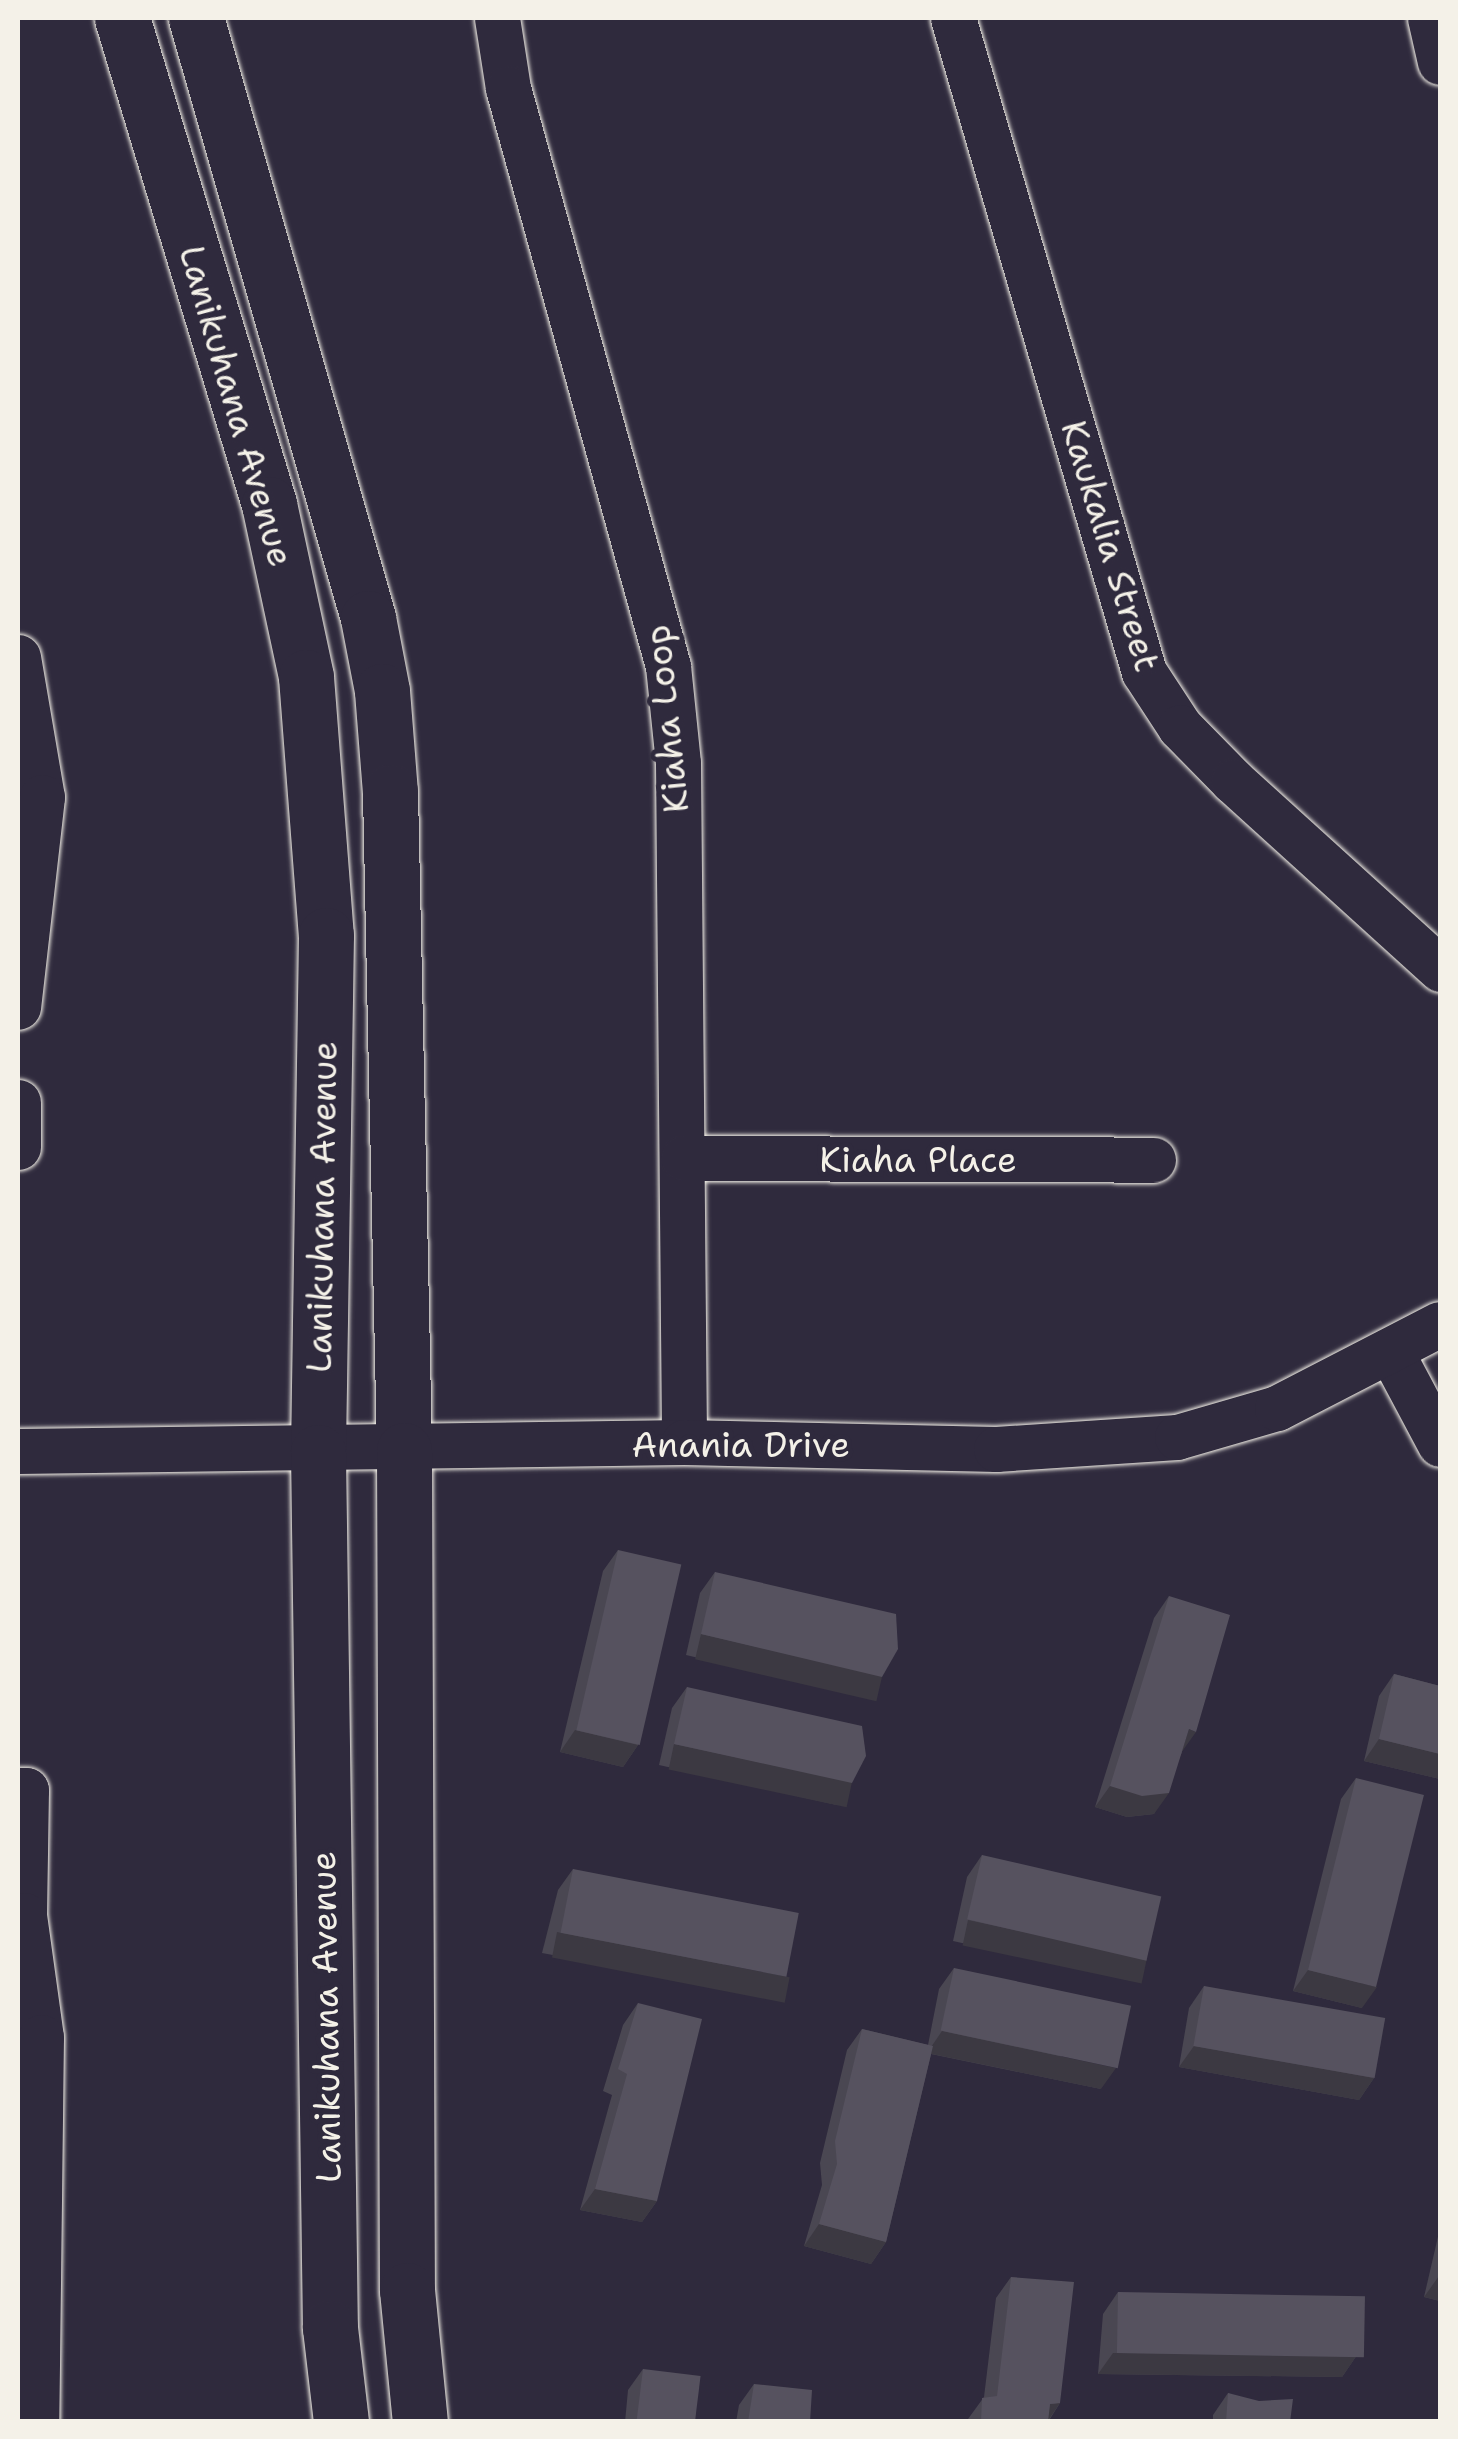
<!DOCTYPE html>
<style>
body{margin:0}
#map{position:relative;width:1458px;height:2439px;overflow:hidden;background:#2f2a3d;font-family:"Shantell Sans",sans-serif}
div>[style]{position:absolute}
.roads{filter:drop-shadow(0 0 2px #f4f1e8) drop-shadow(0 0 2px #f4f1e8)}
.minor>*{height:45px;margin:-22.5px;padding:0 22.5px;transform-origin:22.5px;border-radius:22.5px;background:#2f2a3d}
.major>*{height:55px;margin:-27.5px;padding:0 27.5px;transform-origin:27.5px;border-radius:27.5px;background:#2f2a3d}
.wall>*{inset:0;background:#4a4752}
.shaded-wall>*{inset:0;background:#3c3942;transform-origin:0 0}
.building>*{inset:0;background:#56525f;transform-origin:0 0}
span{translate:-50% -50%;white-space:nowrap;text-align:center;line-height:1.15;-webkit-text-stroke:10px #2f2a3d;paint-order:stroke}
.street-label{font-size:35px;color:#f4f1e8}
.frame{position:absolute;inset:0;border:20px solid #f4f1e8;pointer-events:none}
</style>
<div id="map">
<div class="roads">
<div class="minor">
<i style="left:497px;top:18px;width:71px;rotate:81.1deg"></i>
<i style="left:508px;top:88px;width:600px;rotate:74.53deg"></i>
<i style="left:668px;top:666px;width:98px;rotate:84.1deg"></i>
<i style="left:678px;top:763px;width:679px;rotate:89.49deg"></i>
<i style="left:953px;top:18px;width:681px;rotate:73.72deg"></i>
<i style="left:1144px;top:672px;width:66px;rotate:56.8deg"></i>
<i style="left:1180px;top:727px;width:76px;rotate:45.5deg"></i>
<i style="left:1233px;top:781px;width:280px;rotate:42.2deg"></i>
<i style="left:1430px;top:18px;width:45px;rotate:77.2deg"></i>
<i style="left:18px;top:657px;width:142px;rotate:80.3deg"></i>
<i style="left:42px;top:797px;width:211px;rotate:96.5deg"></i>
<i style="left:18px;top:1102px;width:45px;rotate:90deg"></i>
<i style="left:683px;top:1158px;width:470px;rotate:0.2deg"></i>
<i style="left:1391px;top:1352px;width:104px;rotate:62deg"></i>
<i style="left:18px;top:1451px;width:666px;rotate:-0.77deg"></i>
<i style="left:684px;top:1442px;width:312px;rotate:1.3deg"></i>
<i style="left:996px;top:1449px;width:181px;rotate:-3.8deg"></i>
<i style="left:1177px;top:1437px;width:104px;rotate:-16.2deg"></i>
<i style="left:1277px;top:1408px;width:183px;rotate:-27.3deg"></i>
<i style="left:18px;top:1790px;width:8px"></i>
<i style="left:26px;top:1790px;width:125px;rotate:90.9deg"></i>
<i style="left:24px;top:1915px;width:123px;rotate:82.1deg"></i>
<i style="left:41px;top:2037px;width:385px;rotate:90.7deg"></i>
</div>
<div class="major">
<i style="left:122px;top:18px;width:508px;rotate:73.17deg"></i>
<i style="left:269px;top:504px;width:177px;rotate:77.9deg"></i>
<i style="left:306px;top:677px;width:259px;rotate:85.6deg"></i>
<i style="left:326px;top:935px;width:517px;rotate:90.89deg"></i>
<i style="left:318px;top:1452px;width:876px;rotate:89.22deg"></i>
<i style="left:330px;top:2328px;width:95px;rotate:83.3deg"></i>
<i style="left:196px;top:18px;width:624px;rotate:74deg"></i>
<i style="left:368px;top:618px;width:74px;rotate:79.1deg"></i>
<i style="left:382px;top:691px;width:101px;rotate:85.5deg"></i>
<i style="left:390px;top:792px;width:658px;rotate:88.78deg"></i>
<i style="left:404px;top:1450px;width:840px;rotate:89.8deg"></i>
<i style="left:407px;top:2290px;width:133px;rotate:84.4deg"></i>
</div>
</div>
<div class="wall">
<i style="clip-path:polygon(618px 1550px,638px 1745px,623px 1767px,560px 1752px,603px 1571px)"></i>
<i style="clip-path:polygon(715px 1572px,867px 1698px,686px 1655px,700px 1593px)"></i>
<i style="clip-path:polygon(1169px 1596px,1182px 1752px,1154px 1814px,1127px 1817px,1095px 1807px,1154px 1618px)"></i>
<i style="clip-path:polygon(1394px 1674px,1440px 1686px,1440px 1779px,1364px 1761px,1379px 1696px)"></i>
<i style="clip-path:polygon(687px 1687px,837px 1805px,659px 1765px,672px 1708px)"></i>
<i style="clip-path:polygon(1356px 1778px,1362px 2008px,1293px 1991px,1341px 1799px)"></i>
<i style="clip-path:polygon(982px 1855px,1132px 1981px,953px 1941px,967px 1877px)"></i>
<i style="clip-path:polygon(573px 1869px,776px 1997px,542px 1953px,558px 1890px)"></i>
<i style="clip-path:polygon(954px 1968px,1101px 2089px,931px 2054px,886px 2242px,871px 2264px,804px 2246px,822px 2185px,820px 2163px,847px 2050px,862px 2029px,928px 2045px,939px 1989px)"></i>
<i style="clip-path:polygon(1204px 1986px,1374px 2078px,1359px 2100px,1179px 2067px,1189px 2008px)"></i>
<i style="clip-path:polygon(638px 2003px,657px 2201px,642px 2222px,580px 2210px,612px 2095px,603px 2091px,623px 2025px)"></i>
<i style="clip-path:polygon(1440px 2228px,1440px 2301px,1424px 2297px)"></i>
<i style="clip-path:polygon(1011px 2277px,1060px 2403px,1048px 2422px,967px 2422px,968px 2419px,984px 2397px,996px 2298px)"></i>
<i style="clip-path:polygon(1118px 2292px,1357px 2355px,1342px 2377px,1098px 2374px,1103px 2314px)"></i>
<i style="clip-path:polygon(643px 2369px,697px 2422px,625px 2422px,628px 2390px)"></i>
<i style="clip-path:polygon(754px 2384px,810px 2422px,736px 2422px,739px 2405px)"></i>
<i style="clip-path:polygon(1228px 2393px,1290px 2422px,1213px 2422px,1213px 2415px)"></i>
</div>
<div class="shaded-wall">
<i style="left:701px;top:1634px;width:186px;height:26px;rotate:13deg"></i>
<i style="clip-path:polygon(1189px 1729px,1196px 1732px,1181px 1753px)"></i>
<i style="clip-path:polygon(575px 1730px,638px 1745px,623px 1767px,560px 1752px)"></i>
<i style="clip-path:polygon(1379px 1739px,1440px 1754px,1440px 1779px,1364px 1761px)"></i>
<i style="left:674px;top:1744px;width:182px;height:26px;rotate:12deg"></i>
<i style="clip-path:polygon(1110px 1786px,1169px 1793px,1154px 1814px,1127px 1817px,1095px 1807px)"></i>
<i style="left:968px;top:1920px;width:183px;height:26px;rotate:12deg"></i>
<i style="left:557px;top:1932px;width:237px;height:26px;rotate:11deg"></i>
<i style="clip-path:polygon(1308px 1970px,1377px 1987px,1362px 2008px,1293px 1991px)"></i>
<i style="clip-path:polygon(942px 2031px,1116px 2068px,1101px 2089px,927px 2053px)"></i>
<i style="clip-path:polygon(1194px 2046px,1374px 2078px,1359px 2100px,1179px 2067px)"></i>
<i style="clip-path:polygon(595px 2189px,657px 2201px,642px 2222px,580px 2210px)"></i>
<i style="clip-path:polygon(819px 2224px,886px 2242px,871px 2264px,804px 2246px)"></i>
<i style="clip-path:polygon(1439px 2276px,1440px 2276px,1440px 2301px,1424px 2297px)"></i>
<i style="clip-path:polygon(1113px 2353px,1357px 2355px,1342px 2377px,1098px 2374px)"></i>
<i style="clip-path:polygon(1060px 2403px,1047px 2422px,1050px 2404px)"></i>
</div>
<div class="building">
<i style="left:618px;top:1550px;width:65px;height:185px;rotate:13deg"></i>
<i style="clip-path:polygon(715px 1572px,896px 1614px,898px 1649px,882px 1677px,701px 1634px)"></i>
<i style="clip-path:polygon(1169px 1596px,1230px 1615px,1196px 1732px,1189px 1729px,1169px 1793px,1142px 1796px,1110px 1786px)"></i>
<i style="clip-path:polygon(1394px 1674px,1440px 1686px,1440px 1754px,1379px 1739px)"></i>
<i style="clip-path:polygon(687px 1687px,862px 1726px,866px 1756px,852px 1783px,674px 1744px)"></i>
<i style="left:1356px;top:1778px;width:70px;height:198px;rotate:14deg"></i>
<i style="left:982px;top:1855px;width:184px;height:66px;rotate:13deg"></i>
<i style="left:573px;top:1869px;width:230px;height:65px;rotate:11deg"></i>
<i style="left:954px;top:1968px;width:181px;height:64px;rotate:12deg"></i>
<i style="left:1204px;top:1986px;width:184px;height:61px;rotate:10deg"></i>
<i style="clip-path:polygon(638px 2003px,702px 2019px,657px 2201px,595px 2189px,627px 2074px,618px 2069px)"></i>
<i style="clip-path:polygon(862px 2029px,933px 2046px,886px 2242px,819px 2224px,837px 2164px,835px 2141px)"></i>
<i style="clip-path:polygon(1011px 2277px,1074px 2282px,1060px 2403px,1050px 2404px,1048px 2422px,981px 2422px,982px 2398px,997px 2396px)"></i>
<i style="left:1118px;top:2292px;width:247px;height:61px;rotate:1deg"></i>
<i style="left:643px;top:2369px;width:58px;height:53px;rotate:7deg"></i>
<i style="clip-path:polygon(754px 2384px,812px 2390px,810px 2422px,748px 2422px)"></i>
<i style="clip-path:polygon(1228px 2393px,1259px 2401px,1293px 2399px,1290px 2422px,1226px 2422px)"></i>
</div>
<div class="street-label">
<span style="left:236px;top:406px;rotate:74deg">Lanikuhana Avenue</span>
<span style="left:1110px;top:546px;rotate:73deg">Kaukalia Street</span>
<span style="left:667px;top:719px;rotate:-96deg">Kiaha Loop</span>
<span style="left:918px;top:1160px">Kiaha Place</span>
<span style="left:322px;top:1207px;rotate:-89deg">Lanikuhana Avenue</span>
<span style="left:741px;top:1445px">Anania Drive</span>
<span style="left:326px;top:2017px;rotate:-91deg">Lanikuhana Avenue</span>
</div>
<div class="frame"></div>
</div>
